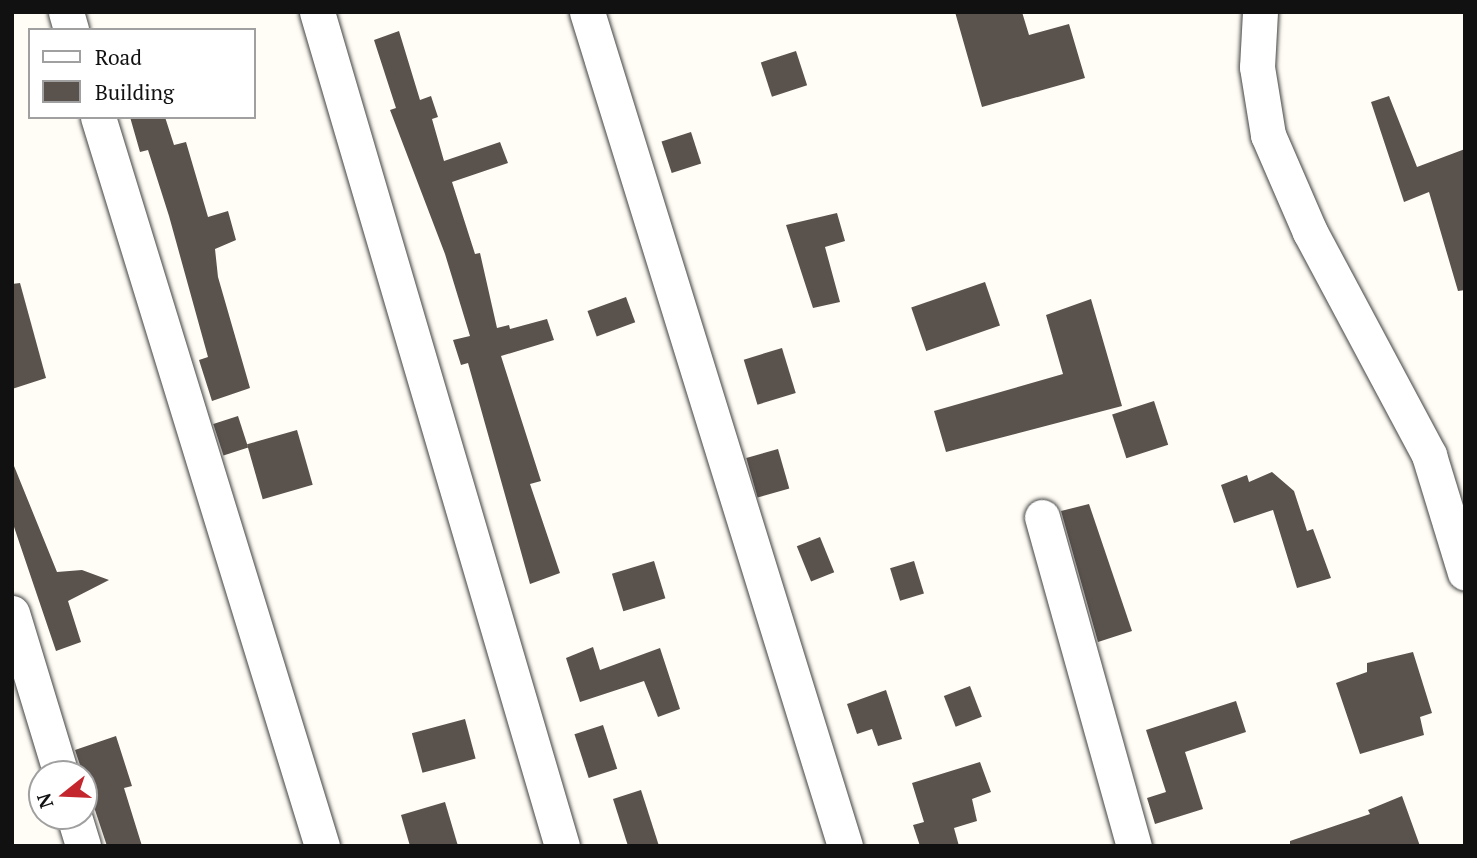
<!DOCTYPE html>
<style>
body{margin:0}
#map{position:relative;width:1477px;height:858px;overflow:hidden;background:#fffdf5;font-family:"PT Serif",serif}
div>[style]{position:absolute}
.building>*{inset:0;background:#5a524d;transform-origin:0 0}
.roads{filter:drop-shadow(0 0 2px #444) drop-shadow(0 0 2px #444)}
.minor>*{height:35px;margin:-17.5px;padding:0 17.5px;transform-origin:17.5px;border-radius:17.5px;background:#fff}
span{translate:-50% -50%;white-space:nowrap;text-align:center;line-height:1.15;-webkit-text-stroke:7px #fff;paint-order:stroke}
.frame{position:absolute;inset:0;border:14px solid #111;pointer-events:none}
.legend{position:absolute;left:28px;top:28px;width:228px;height:91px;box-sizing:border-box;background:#fff;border:2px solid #a0a0a0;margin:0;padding:9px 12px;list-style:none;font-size:21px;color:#111}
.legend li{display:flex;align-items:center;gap:14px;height:35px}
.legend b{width:35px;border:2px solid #a0a0a0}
.north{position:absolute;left:28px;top:760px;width:70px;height:70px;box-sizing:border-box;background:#fff;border:2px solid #a0a0a0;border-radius:50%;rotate:252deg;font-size:19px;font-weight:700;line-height:28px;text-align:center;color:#111}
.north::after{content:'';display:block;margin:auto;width:24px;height:32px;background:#c4262e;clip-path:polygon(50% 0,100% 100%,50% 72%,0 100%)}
</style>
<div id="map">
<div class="building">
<i style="clip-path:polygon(955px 12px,1022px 12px,1029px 35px,1069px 24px,1085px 78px,982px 107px)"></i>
<i style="clip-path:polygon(399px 31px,420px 100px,431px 96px,438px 117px,432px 119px,444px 161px,500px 142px,508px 163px,452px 182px,475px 254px,480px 253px,497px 328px,509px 325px,510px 329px,547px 319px,554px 340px,501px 356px,541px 481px,530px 484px,560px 573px,530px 584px,468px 363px,461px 365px,453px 340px,470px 336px,445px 254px,390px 110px,396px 108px,374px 40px)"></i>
<i style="left:796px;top:51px;width:36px;height:37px;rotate:72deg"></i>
<i style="clip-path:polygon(1389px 96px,1417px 167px,1465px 149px,1465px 290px,1458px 291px,1429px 192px,1404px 202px,1371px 102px)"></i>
<i style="clip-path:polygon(130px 117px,165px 117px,174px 145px,186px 142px,208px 217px,228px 211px,236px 240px,215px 249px,218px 277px,250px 388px,212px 401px,199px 360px,208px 357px,169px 216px,148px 150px,140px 152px)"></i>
<i style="left:691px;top:132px;width:33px;height:31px;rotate:72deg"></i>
<i style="clip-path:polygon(837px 213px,845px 241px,825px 247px,840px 302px,813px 308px,786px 225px)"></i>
<i style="left:985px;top:282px;width:46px;height:78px;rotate:71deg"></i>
<i style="clip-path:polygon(20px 283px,46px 378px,12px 389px,12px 284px)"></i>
<i style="left:626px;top:297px;width:27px;height:41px;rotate:70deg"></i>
<i style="clip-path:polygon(1091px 299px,1122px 406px,946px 452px,934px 411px,1063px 374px,1046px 315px)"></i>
<i style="left:782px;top:348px;width:47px;height:40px;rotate:73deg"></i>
<i style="left:1154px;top:401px;width:46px;height:44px;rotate:72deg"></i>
<i style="left:238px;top:416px;width:33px;height:26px;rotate:72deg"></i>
<i style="left:297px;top:430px;width:57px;height:52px;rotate:74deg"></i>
<i style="left:778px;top:449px;width:41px;height:33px;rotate:74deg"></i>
<i style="clip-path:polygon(12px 461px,57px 572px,82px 570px,109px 580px,68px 601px,81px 642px,56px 651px,12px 521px)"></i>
<i style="clip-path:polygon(1272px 472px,1294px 491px,1307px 531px,1313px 529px,1331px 578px,1297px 588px,1273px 510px,1234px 523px,1221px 485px,1247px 475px,1249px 482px)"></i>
<i style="clip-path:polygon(1089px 504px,1132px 631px,1098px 642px,1061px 511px)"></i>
<i style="left:820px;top:537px;width:38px;height:25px;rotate:68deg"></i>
<i style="left:654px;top:561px;width:39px;height:44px;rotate:73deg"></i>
<i style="left:914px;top:561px;width:34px;height:25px;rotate:73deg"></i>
<i style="clip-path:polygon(593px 647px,600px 670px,660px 648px,680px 709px,658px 717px,644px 681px,580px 702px,566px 658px)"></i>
<i style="clip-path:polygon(1413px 652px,1432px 713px,1420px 717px,1424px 735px,1360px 754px,1336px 683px,1367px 672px,1367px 663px)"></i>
<i style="left:970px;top:686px;width:33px;height:28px;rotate:69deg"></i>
<i style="clip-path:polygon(886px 690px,902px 739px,878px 746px,872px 729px,857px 734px,847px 704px)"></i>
<i style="clip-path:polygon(1236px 701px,1246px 732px,1185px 752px,1203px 809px,1155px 824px,1147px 798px,1166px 792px,1146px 730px)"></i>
<i style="left:465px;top:719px;width:41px;height:55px;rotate:75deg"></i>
<i style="left:603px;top:725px;width:46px;height:30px;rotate:72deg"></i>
<i style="clip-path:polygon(116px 736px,132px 786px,124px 788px,142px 846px,107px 846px,75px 750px)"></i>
<i style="clip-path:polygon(980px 762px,991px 792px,972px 799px,977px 821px,954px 828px,959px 846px,920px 846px,913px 825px,924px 822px,912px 783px)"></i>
<i style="clip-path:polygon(641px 790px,659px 846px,628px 846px,613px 799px)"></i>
<i style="clip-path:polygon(1402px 796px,1420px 846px,1290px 846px,1290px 841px,1370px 814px,1368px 810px)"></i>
<i style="clip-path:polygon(445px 802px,458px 846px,410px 846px,401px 815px)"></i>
</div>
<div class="roads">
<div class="minor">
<i style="left:66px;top:12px;width:19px;rotate:74deg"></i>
<i style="left:317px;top:12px;width:869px;rotate:73.63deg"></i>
<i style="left:587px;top:12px;width:873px;rotate:72.81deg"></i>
<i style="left:1260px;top:12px;width:55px;rotate:93.1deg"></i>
<i style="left:1257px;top:67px;width:69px;rotate:80.8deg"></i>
<i style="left:1268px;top:135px;width:106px;rotate:66.6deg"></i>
<i style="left:1310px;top:232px;width:253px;rotate:61.9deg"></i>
<i style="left:1429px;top:455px;width:123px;rotate:73deg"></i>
<i style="left:98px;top:117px;width:763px;rotate:72.92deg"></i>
<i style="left:1042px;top:517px;width:342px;rotate:74.4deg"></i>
<i style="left:12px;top:613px;width:168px;rotate:73.1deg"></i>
<i style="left:74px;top:816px;width:31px;rotate:73deg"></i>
</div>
</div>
<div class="frame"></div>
<ul class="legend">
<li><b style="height:9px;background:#fff"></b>Road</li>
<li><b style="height:19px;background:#5a524d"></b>Building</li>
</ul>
<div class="north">N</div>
</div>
